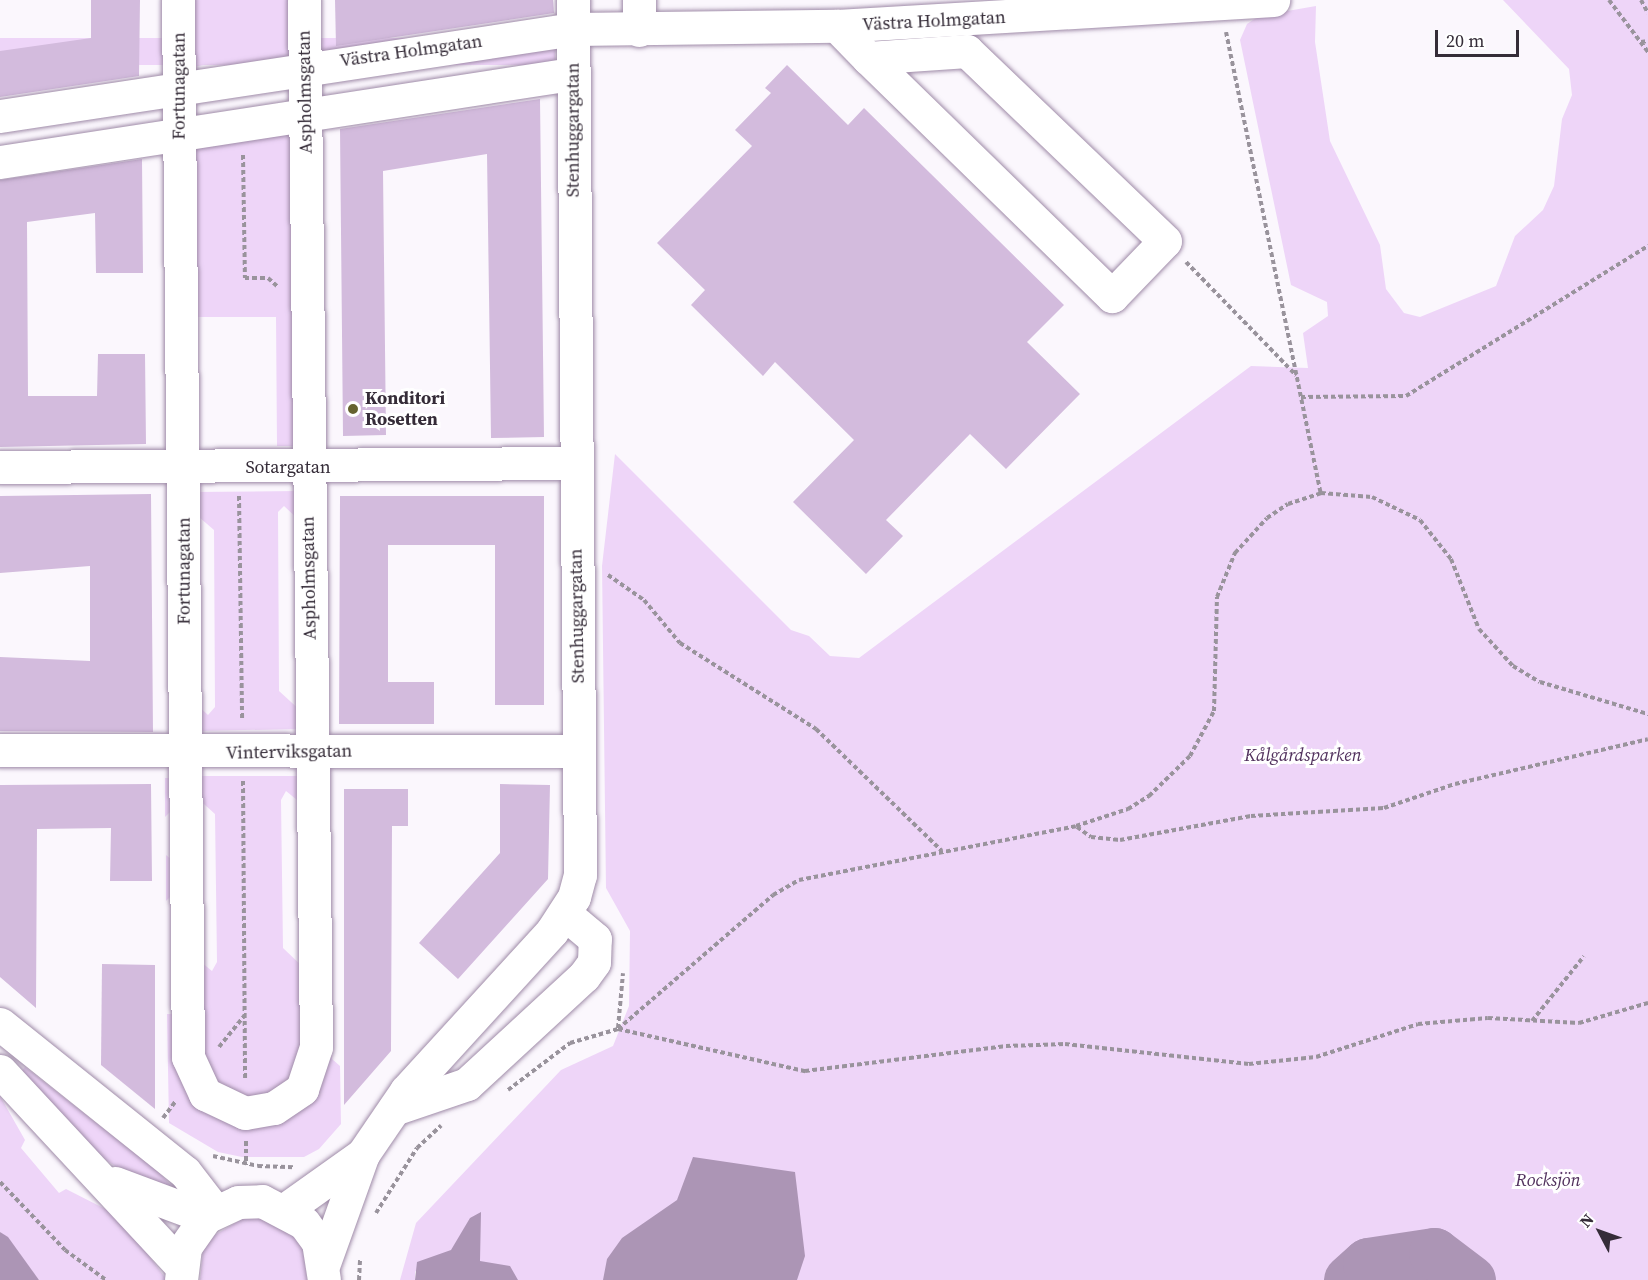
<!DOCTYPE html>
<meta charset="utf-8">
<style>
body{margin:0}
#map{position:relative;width:1648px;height:1280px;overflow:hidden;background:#fbf7fd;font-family:"Source Serif 4",serif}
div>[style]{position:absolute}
.green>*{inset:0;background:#eed5f8;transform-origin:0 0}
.water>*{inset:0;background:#ac95b5}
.river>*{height:51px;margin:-25.5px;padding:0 25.5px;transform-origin:25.5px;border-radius:25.5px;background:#ac95b5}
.building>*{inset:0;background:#d3bbdd}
.path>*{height:4px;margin-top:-2px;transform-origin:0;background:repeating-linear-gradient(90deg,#99939c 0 4.5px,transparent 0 7.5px)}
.roads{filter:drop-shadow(0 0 2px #9f8ba8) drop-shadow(0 0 2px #9f8ba8)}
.minor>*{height:33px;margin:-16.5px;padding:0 16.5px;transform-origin:16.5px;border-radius:16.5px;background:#fff}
.major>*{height:33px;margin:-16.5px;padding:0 16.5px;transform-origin:16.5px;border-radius:16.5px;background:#fff}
.dots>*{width:16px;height:16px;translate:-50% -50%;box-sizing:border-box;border:3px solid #fff;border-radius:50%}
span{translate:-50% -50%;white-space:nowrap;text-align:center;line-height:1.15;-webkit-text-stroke:6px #fff;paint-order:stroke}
.street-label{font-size:18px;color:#352c38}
.poi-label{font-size:18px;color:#352c38;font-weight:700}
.left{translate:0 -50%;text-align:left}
.park-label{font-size:18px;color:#51315d;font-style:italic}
.north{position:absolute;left:1570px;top:1202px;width:60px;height:60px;-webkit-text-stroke:4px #fff;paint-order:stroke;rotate:311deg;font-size:16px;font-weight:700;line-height:24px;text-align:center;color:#352c38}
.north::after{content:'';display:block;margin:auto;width:21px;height:27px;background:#352c38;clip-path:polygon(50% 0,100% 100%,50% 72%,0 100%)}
.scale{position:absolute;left:1435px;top:30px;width:84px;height:27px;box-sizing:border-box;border:3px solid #352c38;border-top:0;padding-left:8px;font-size:18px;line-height:21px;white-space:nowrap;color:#352c38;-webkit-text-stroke:4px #fff;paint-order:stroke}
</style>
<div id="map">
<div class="green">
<i style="clip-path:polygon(187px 0,295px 0,295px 49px,187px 68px)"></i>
<i style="clip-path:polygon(1503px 0,1648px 0,1648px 1280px,426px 1280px,415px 1271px,415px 1280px,400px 1280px,416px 1223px,561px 1070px,613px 1046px,629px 1006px,630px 931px,606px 888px,602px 566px,615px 454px,791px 630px,809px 636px,830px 656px,859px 658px,1251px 366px,1308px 368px,1303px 333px,1328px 316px,1327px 302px,1291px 285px,1240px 40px,1247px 24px,1259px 16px,1316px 6px,1315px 42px,1330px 141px,1380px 245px,1386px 289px,1404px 313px,1420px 317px,1496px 286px,1515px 236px,1543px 210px,1554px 186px,1562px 119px,1572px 95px,1569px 69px)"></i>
<i style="left:555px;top:38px;width:27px;height:562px;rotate:90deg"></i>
<i style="clip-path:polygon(296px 131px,296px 446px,277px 446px,276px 317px,191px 317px,189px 148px)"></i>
<i style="clip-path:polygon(297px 491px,300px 521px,284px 506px,278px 512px,279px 691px,302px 712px,302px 729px,195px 731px,194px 702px,208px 715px,215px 707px,214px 530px,192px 511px,193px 492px)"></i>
<i style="clip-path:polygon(196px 776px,299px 776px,302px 804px,286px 791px,281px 800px,283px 948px,303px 967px,304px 1056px,295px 1079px,250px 1102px,203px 1074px,196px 958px,212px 971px,217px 962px,215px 814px,195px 796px)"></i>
<i style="clip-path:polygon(165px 778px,176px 778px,173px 809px,165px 817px)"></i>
<i style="clip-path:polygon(166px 855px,177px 864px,177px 890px,166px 901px)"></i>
<i style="clip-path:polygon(330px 1010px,332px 1059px,340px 1066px,341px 1124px,319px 1149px,304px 1157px,242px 1157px,218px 1152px,169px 1123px,167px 1014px,176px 1014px,197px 1105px,247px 1127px,286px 1120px,314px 1096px)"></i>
<i style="clip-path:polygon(25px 1067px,159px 1172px,172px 1187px,121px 1170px,100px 1156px,22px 1071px)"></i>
<i style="clip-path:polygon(0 1096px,25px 1140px,21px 1148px,59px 1193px,66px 1189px,119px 1216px,167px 1280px,39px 1280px,0 1232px)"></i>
<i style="clip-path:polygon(244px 1218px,262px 1218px,293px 1235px,303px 1250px,307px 1280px,200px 1280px,203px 1251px,213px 1236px)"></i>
</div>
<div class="water">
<i style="clip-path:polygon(693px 1157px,795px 1172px,805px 1256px,797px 1280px,603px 1280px,607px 1259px,622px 1238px,677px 1200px)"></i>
<i style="clip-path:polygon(481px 1212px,480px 1261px,510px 1266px,518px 1280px,415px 1280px,417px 1262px,451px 1250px,470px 1218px)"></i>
<i style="clip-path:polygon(0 1232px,8px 1237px,39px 1280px,0 1280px)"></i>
</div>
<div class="river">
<i style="left:1349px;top:1280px;width:25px;rotate:-42deg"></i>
<i style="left:1368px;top:1263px;width:67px;rotate:-8.6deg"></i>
<i style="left:1434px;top:1253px;width:45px;rotate:36.9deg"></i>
</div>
<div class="building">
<i style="clip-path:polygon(91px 0,140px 0,139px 76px,0 97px,0 51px,91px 38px)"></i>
<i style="clip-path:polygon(335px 0,553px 0,554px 13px,336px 46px)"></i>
<i style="clip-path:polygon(787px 65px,848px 125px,864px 108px,1064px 305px,1027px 342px,1080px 394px,1006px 469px,970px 434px,886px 520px,903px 536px,866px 574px,793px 502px,854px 440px,775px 362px,763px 376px,691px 305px,705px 290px,657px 243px,752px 146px,735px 130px,771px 93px,765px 88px)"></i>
<i style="clip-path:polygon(540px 99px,544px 437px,491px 438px,487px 154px,383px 171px,386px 435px,343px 436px,340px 129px)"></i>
<i style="clip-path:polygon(142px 159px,143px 273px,96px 273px,95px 213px,27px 222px,28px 396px,97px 396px,98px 354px,145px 354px,146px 444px,0 447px,0 180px)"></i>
<i style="clip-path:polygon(151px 494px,153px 732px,0 731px,0 657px,90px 661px,90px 566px,0 573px,0 496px)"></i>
<i style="clip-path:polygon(340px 496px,544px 496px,544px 705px,495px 705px,495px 545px,388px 545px,388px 682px,434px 682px,434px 724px,339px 724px)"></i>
<i style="clip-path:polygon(151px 784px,152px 881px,110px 881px,111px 828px,37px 829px,36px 1008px,0 977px,0 785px)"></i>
<i style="clip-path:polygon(500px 784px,550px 785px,548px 879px,458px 979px,419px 943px,500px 853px)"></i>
<i style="clip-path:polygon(344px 789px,408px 789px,408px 826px,392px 826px,391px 1051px,344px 1105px)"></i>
<i style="clip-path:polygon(102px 964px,155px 965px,155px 1109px,101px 1065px)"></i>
</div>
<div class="path">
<i style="left:1609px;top:0;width:65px;rotate:53.1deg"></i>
<i style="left:1641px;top:0;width:15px;rotate:62deg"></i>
<i style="left:1226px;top:32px;width:471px;rotate:78.4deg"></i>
<i style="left:1641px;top:42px;width:7px;rotate:-8deg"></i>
<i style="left:243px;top:155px;width:123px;rotate:89.1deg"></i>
<i style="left:245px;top:278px;width:23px"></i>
<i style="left:268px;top:278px;width:12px;rotate:42deg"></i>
<i style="left:1186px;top:262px;width:158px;rotate:45.8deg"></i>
<i style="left:1301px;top:397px;width:105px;rotate:-0.5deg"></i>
<i style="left:1406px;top:396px;width:285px;rotate:-31.8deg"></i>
<i style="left:239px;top:496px;width:224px;rotate:89.2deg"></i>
<i style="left:608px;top:575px;width:44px;rotate:34.8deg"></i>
<i style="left:644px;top:600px;width:56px;rotate:50.1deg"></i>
<i style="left:680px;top:643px;width:161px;rotate:32.3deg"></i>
<i style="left:816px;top:729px;width:175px;rotate:44.1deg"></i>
<i style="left:243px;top:781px;width:299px;rotate:89.6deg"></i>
<i style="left:1077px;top:827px;width:17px;rotate:36deg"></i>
<i style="left:1091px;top:837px;width:29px;rotate:6deg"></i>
<i style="left:1120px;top:840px;width:133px;rotate:-10.4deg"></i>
<i style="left:1251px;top:816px;width:133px;rotate:-3.4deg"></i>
<i style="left:1384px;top:808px;width:75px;rotate:-18.7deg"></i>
<i style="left:1455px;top:784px;width:198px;rotate:-13.1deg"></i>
<i style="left:1532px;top:1021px;width:83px;rotate:-51.3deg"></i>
<i style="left:618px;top:1028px;width:55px;rotate:-84.8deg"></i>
<i style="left:618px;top:1029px;width:205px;rotate:-40.8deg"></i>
<i style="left:773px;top:895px;width:30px;rotate:-30deg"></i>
<i style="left:799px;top:880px;width:282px;rotate:-11deg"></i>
<i style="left:1076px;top:826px;width:55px;rotate:-18.1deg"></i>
<i style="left:1128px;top:809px;width:25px;rotate:-32deg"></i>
<i style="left:1149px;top:796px;width:57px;rotate:-44.3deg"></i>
<i style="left:1190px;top:756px;width:51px;rotate:-61.9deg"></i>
<i style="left:1214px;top:711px;width:114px;rotate:-88.5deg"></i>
<i style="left:1217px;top:597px;width:48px;rotate:-67.8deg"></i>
<i style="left:1235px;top:553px;width:47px;rotate:-47.6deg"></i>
<i style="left:1267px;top:518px;width:25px;rotate:-34deg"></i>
<i style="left:1288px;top:504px;width:35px;rotate:-18deg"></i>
<i style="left:1321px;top:493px;width:51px;rotate:4.5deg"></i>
<i style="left:1372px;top:497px;width:53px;rotate:25.6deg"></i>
<i style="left:1420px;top:520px;width:50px;rotate:51.5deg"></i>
<i style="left:1451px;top:559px;width:75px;rotate:68.2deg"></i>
<i style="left:1479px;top:629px;width:50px;rotate:47.4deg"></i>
<i style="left:1513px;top:666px;width:31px;rotate:31deg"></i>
<i style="left:1540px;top:682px;width:113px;rotate:16.5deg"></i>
<i style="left:219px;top:1047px;width:40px;rotate:-51deg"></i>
<i style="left:508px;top:1090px;width:78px;rotate:-37.2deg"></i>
<i style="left:570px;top:1043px;width:50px;rotate:-16.3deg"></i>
<i style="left:618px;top:1029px;width:192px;rotate:12.7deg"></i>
<i style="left:805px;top:1071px;width:203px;rotate:-7.1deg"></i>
<i style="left:1006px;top:1046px;width:59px;rotate:-1.9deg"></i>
<i style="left:1065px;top:1044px;width:185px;rotate:6.2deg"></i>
<i style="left:1249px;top:1064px;width:67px;rotate:-6deg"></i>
<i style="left:1316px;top:1057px;width:107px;rotate:-17.9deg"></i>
<i style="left:1418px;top:1024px;width:70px;rotate:-4.9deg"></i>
<i style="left:1488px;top:1018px;width:91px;rotate:3.1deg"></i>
<i style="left:1579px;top:1023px;width:72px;rotate:-16.2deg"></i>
<i style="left:163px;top:1118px;width:20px;rotate:-53deg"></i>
<i style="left:246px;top:1141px;width:24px;rotate:90deg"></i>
<i style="left:213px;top:1156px;width:46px;rotate:12.5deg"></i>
<i style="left:258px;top:1166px;width:36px;rotate:2deg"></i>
<i style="left:0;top:1182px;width:94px;rotate:46.3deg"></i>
<i style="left:65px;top:1250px;width:51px;rotate:36.2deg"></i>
<i style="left:376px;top:1213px;width:77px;rotate:-57.8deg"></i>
<i style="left:417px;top:1148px;width:33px;rotate:-43deg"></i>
<i style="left:359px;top:1280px;width:20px;rotate:-87deg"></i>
</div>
<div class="roads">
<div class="minor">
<i style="left:178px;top:0;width:1057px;rotate:89.46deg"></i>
<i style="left:188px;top:1057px;width:41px;rotate:65.3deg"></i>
<i style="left:205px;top:1094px;width:44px;rotate:25.4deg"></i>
<i style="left:245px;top:1113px;width:29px;rotate:-10deg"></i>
<i style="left:274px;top:1108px;width:34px;rotate:-34deg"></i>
<i style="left:302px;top:1089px;width:44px;rotate:-71.6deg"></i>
<i style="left:316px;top:1047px;width:1047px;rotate:-90.66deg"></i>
<i style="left:639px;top:0;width:30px;rotate:90deg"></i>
<i style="left:837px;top:26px;width:45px;rotate:45.9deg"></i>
<i style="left:868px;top:58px;width:341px;rotate:44.3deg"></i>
<i style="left:1112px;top:296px;width:76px;rotate:-46.1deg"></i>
<i style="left:1165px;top:241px;width:274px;rotate:-136.2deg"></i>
<i style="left:967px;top:51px;width:99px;rotate:176deg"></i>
<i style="left:0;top:116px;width:581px;rotate:-8.62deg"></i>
<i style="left:574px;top:29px;width:263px;rotate:-0.7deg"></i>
<i style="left:837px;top:26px;width:437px;rotate:-3.4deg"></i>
<i style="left:0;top:162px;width:578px;rotate:-8.76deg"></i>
<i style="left:0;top:467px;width:576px;rotate:-0.4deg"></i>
<i style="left:0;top:750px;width:579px;rotate:0.1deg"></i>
<i style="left:0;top:1024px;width:237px;rotate:38.7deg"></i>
<i style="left:185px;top:1172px;width:49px;rotate:52.4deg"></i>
<i style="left:394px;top:1109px;width:77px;rotate:-18.9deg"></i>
<i style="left:467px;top:1084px;width:159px;rotate:-42.7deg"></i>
<i style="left:584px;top:976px;width:17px;rotate:-54deg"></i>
<i style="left:594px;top:962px;width:23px;rotate:-88deg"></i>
<i style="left:595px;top:939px;width:39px;rotate:-140deg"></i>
<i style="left:286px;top:1209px;width:95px;rotate:-35.5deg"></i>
<i style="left:324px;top:1263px;width:116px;rotate:-70.3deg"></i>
<i style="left:363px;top:1154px;width:76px;rotate:-55.7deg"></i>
<i style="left:406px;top:1091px;width:217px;rotate:-47.6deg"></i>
<i style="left:552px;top:931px;width:40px;rotate:-57.1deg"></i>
<i style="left:574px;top:897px;width:23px;rotate:-75deg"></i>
<i style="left:580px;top:875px;width:875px;rotate:-90.46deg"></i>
</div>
<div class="major">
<i style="left:0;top:1071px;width:265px;rotate:47.1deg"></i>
<i style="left:115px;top:1183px;width:97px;rotate:20.5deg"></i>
<i style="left:181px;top:1280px;width:33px;rotate:-83deg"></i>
<i style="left:185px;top:1247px;width:37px;rotate:-55deg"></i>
<i style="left:206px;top:1217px;width:35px;rotate:-25deg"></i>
<i style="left:238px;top:1202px;width:24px;rotate:-2deg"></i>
<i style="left:262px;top:1201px;width:47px;rotate:27.6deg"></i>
<i style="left:304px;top:1223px;width:24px;rotate:54deg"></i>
<i style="left:318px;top:1242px;width:38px;rotate:81deg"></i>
</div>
</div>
<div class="dots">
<i style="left:353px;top:409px;background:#65622f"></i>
</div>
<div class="street-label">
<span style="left:934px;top:21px;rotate:-3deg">Västra Holmgatan</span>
<span style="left:411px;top:51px;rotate:-8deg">Västra Holmgatan</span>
<span style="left:179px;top:86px;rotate:-90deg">Fortunagatan</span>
<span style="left:305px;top:92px;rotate:-91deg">Aspholmsgatan</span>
<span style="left:573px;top:130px;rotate:-90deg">Stenhuggargatan</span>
<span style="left:288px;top:467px">Sotargatan</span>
<span style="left:184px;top:571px;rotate:-90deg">Fortunagatan</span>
<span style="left:309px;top:578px;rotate:-91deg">Aspholmsgatan</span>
<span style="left:577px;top:616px;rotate:-91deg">Stenhuggargatan</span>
<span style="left:289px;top:752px;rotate:-1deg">Vinterviksgatan</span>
</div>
<div class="poi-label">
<span class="left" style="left:365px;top:409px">Konditori<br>Rosetten</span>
</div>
<div class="park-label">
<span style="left:1303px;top:755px">Kålgårdsparken</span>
<span style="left:1548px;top:1180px">Rocksjön</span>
</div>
<div class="north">N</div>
<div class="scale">20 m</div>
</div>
